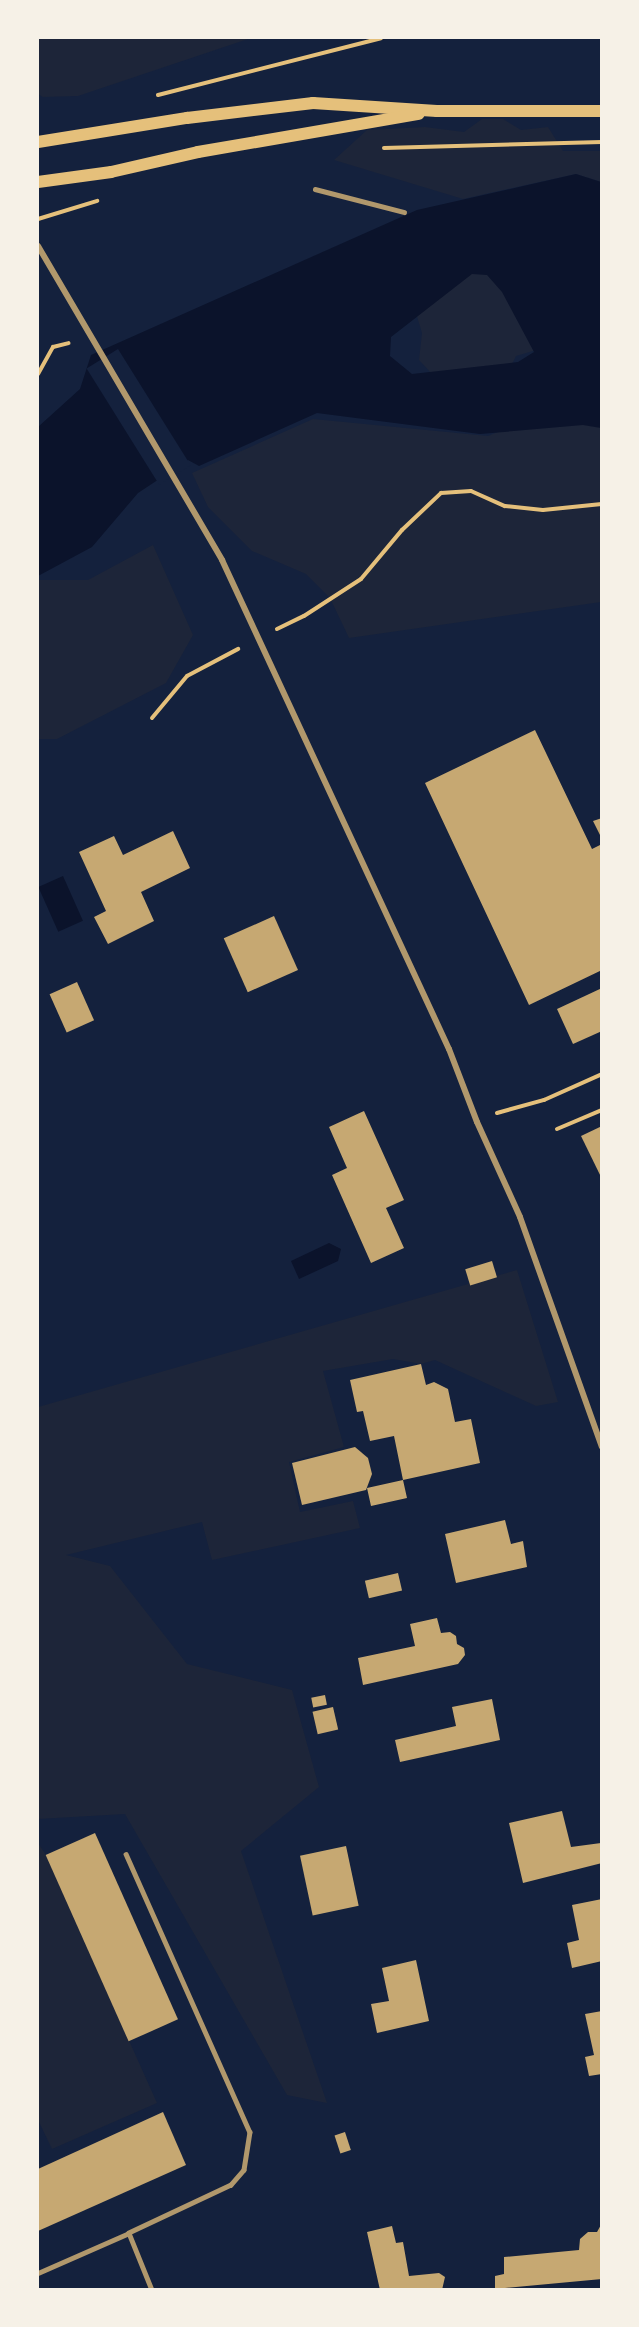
<!DOCTYPE html>
<style>
body{margin:0}
#map{position:relative;width:639px;height:2327px;overflow:hidden;background:#14213d;font-family:"DejaVu Sans",sans-serif}
div>[style]{position:absolute}
.green>*{inset:0;background:#1d2539}
.water>*{inset:0;background:#0b132b;transform-origin:0 0}
.pier>*{inset:0;background:#14213d;transform-origin:0 0}
.building>*{inset:0;background:#c6a872;transform-origin:0 0}
.path>*{height:4px;margin:-2px;padding:0 2px;transform-origin:2px;border-radius:2px;background:#e5c07b}
.service>*{height:4.5px;margin:-2.25px;padding:0 2.25px;transform-origin:2.25px;border-radius:2.25px;background:#b1986c}
.minor>*{height:6px;margin:-3px;padding:0 3px;transform-origin:3px;border-radius:3px;background:#b1986c}
.secondary>*{height:12px;margin:-6px;padding:0 6px;transform-origin:6px;border-radius:6px;background:#e5c07b}
span{translate:-50% -50%;white-space:nowrap;text-align:center;line-height:1.15;-webkit-text-stroke:4.5px #f6f1e7;paint-order:stroke}
.frame{position:absolute;inset:0;border:39px solid #f6f1e7;pointer-events:none}
</style>
<div id="map">
<div class="green">
<i style="clip-path:polygon(38px 38px,251px 38px,78px 96px,43px 97px,38px 94px)"></i>
<i style="clip-path:polygon(482px 119px,503px 119px,521px 130px,548px 127px,563px 151px,601px 151px,601px 182px,576px 174px,463px 199px,334px 160px,367px 130px,425px 127px,464px 132px)"></i>
<i style="clip-path:polygon(480px 244px,536px 350px,516px 356px,510px 368px,432px 374px,419px 360px,422px 333px,415px 310px)"></i>
<i style="clip-path:polygon(569px 403px,601px 409px,601px 602px,349px 638px,330px 598px,306px 574px,252px 551px,208px 507px,192px 473px,313px 419px,488px 436px)"></i>
<i style="clip-path:polygon(153px 545px,193px 635px,166px 683px,57px 739px,38px 739px,38px 580px,88px 580px)"></i>
<i style="clip-path:polygon(517px 1270px,558px 1402px,536px 1406px,435px 1360px,421px 1364px,393px 1359px,323px 1371px,344px 1447px,289px 1462px,300px 1512px,353px 1501px,360px 1528px,212px 1560px,202px 1522px,66px 1555px,110px 1566px,187px 1664px,292px 1690px,319px 1787px,241px 1851px,327px 2103px,287px 2095px,125px 1814px,38px 1819px,38px 1407px)"></i>
<i style="clip-path:polygon(38px 1843px,46px 1855px,157px 2103px,52px 2149px,38px 2120px)"></i>
</div>
<div class="water">
<i style="clip-path:polygon(evenodd,576px 174px,601px 182px,601px 428px,583px 425px,480px 434px,317px 413px,199px 466px,188px 460px,138px 493px,92px 547px,38px 576px,38px 427px,80px 389px,91px 355px,417px 210px,576px 174px,472px 274px,487px 275px,502px 292px,534px 352px,518px 362px,412px 374px,390px 356px,391px 337px,472px 274px)"></i>
<i style="left:63px;top:876px;width:49px;height:27px;rotate:66deg"></i>
<i style="clip-path:polygon(329px 1243px,341px 1249px,338px 1261px,299px 1279px,291px 1261px)"></i>
</div>
<div class="pier">
<i style="left:118px;top:349px;width:137px;height:37px;rotate:58deg"></i>
</div>
<div class="building">
<i style="clip-path:polygon(535px 730px,592px 849px,602px 844px,602px 970px,529px 1005px,425px 783px)"></i>
<i style="clip-path:polygon(602px 818px,602px 839px,593px 821px)"></i>
<i style="clip-path:polygon(173px 831px,190px 868px,141px 892px,154px 921px,108px 944px,94px 917px,106px 911px,79px 852px,114px 836px,123px 855px)"></i>
<i style="left:274px;top:916px;width:59px;height:55px;rotate:66deg"></i>
<i style="left:77px;top:982px;width:42px;height:30px;rotate:66deg"></i>
<i style="clip-path:polygon(602px 988px,602px 1031px,573px 1044px,557px 1009px)"></i>
<i style="clip-path:polygon(364px 1111px,404px 1200px,386px 1208px,404px 1248px,371px 1263px,332px 1175px,347px 1168px,329px 1127px)"></i>
<i style="clip-path:polygon(602px 1126px,602px 1179px,581px 1136px)"></i>
<i style="left:492px;top:1261px;width:17px;height:28px;rotate:73deg"></i>
<i style="clip-path:polygon(421px 1364px,426px 1385px,434px 1382px,448px 1389px,455px 1422px,471px 1419px,480px 1463px,403px 1480px,407px 1498px,371px 1506px,367px 1488px,403px 1480px,394px 1436px,370px 1441px,363px 1411px,357px 1412px,350px 1380px)"></i>
<i style="clip-path:polygon(355px 1447px,368px 1458px,372px 1474px,366px 1490px,302px 1505px,292px 1463px)"></i>
<i style="clip-path:polygon(505px 1520px,511px 1544px,523px 1541px,527px 1567px,456px 1583px,445px 1534px)"></i>
<i style="left:398px;top:1573px;width:18px;height:34px;rotate:77deg"></i>
<i style="clip-path:polygon(437px 1618px,441px 1633px,450px 1632px,456px 1636px,457px 1644px,464px 1648px,465px 1655px,458px 1664px,363px 1685px,358px 1658px,415px 1646px,410px 1624px)"></i>
<i style="left:325px;top:1695px;width:10px;height:14px;rotate:79deg"></i>
<i style="clip-path:polygon(492px 1699px,500px 1740px,400px 1762px,395px 1740px,456px 1726px,452px 1707px)"></i>
<i style="left:333px;top:1707px;width:23px;height:21px;rotate:77deg"></i>
<i style="clip-path:polygon(562px 1811px,571px 1847px,601px 1843px,602px 1863px,523px 1883px,509px 1823px)"></i>
<i style="left:95px;top:1833px;width:204px;height:54px;rotate:66deg"></i>
<i style="left:346px;top:1846px;width:61px;height:47px;rotate:78deg"></i>
<i style="clip-path:polygon(602px 1899px,602px 1961px,572px 1968px,567px 1943px,579px 1940px,572px 1905px)"></i>
<i style="clip-path:polygon(416px 1960px,429px 2021px,377px 2033px,371px 2004px,389px 2001px,382px 1968px)"></i>
<i style="clip-path:polygon(602px 2011px,602px 2074px,589px 2076px,585px 2057px,594px 2055px,585px 2014px)"></i>
<i style="clip-path:polygon(163px 2112px,186px 2165px,38px 2231px,38px 2169px)"></i>
<i style="left:345px;top:2132px;width:19px;height:11px;rotate:72deg"></i>
<i style="clip-path:polygon(602px 2223px,602px 2279px,495px 2289px,495px 2276px,504px 2274px,504px 2257px,579px 2250px,580px 2239px,588px 2232px,597px 2232px)"></i>
<i style="clip-path:polygon(392px 2226px,396px 2243px,403px 2242px,409px 2276px,439px 2273px,445px 2277px,442px 2290px,380px 2290px,367px 2232px)"></i>
</div>
<div class="path">
<i style="left:158px;top:95px;width:230px;rotate:-14.3deg"></i>
<i style="left:384px;top:148px;width:218px;rotate:-1.6deg"></i>
<i style="left:38px;top:219px;width:62px;rotate:-17deg"></i>
<i style="left:38px;top:374px;width:31px;rotate:-61deg"></i>
<i style="left:53px;top:347px;width:16px;rotate:-14deg"></i>
<i style="left:277px;top:629px;width:30px;rotate:-26deg"></i>
<i style="left:304px;top:616px;width:68px;rotate:-33deg"></i>
<i style="left:361px;top:579px;width:64px;rotate:-50.1deg"></i>
<i style="left:402px;top:530px;width:54px;rotate:-43.5deg"></i>
<i style="left:441px;top:493px;width:30px;rotate:-4deg"></i>
<i style="left:471px;top:491px;width:37px;rotate:24deg"></i>
<i style="left:505px;top:506px;width:38px;rotate:6deg"></i>
<i style="left:543px;top:510px;width:59px;rotate:-5.8deg"></i>
<i style="left:152px;top:718px;width:55px;rotate:-50.2deg"></i>
<i style="left:187px;top:676px;width:58px;rotate:-27.9deg"></i>
<i style="left:497px;top:1113px;width:49px;rotate:-15.5deg"></i>
<i style="left:544px;top:1100px;width:64px;rotate:-24.1deg"></i>
<i style="left:557px;top:1129px;width:49px;rotate:-22.9deg"></i>
</div>
<div class="service">
<i style="left:315px;top:189px;width:92px;rotate:14.5deg"></i>
<i style="left:126px;top:1854px;width:304px;rotate:66deg"></i>
<i style="left:250px;top:2132px;width:38px;rotate:99deg"></i>
<i style="left:244px;top:2170px;width:20px;rotate:131deg"></i>
<i style="left:231px;top:2185px;width:113px;rotate:154.8deg"></i>
<i style="left:129px;top:2233px;width:61px;rotate:68deg"></i>
<i style="left:38px;top:2273px;width:99px;rotate:-23.7deg"></i>
</div>
<div class="minor">
<i style="left:38px;top:246px;width:364px;rotate:59.6deg"></i>
<i style="left:222px;top:560px;width:539px;rotate:65.1deg"></i>
<i style="left:449px;top:1049px;width:78px;rotate:69deg"></i>
<i style="left:477px;top:1122px;width:104px;rotate:65.6deg"></i>
<i style="left:520px;top:1217px;width:244px;rotate:70.4deg"></i>
</div>
<div class="secondary">
<i style="left:38px;top:142px;width:151px;rotate:-9.2deg"></i>
<i style="left:187px;top:118px;width:127px;rotate:-6.8deg"></i>
<i style="left:313px;top:103px;width:124px;rotate:3.7deg"></i>
<i style="left:437px;top:111px;width:165px"></i>
<i style="left:38px;top:182px;width:74px;rotate:-7.8deg"></i>
<i style="left:111px;top:172px;width:89px;rotate:-12.9deg"></i>
<i style="left:198px;top:152px;width:224px;rotate:-9.8deg"></i>
</div>
<div class="frame"></div>
</div>
